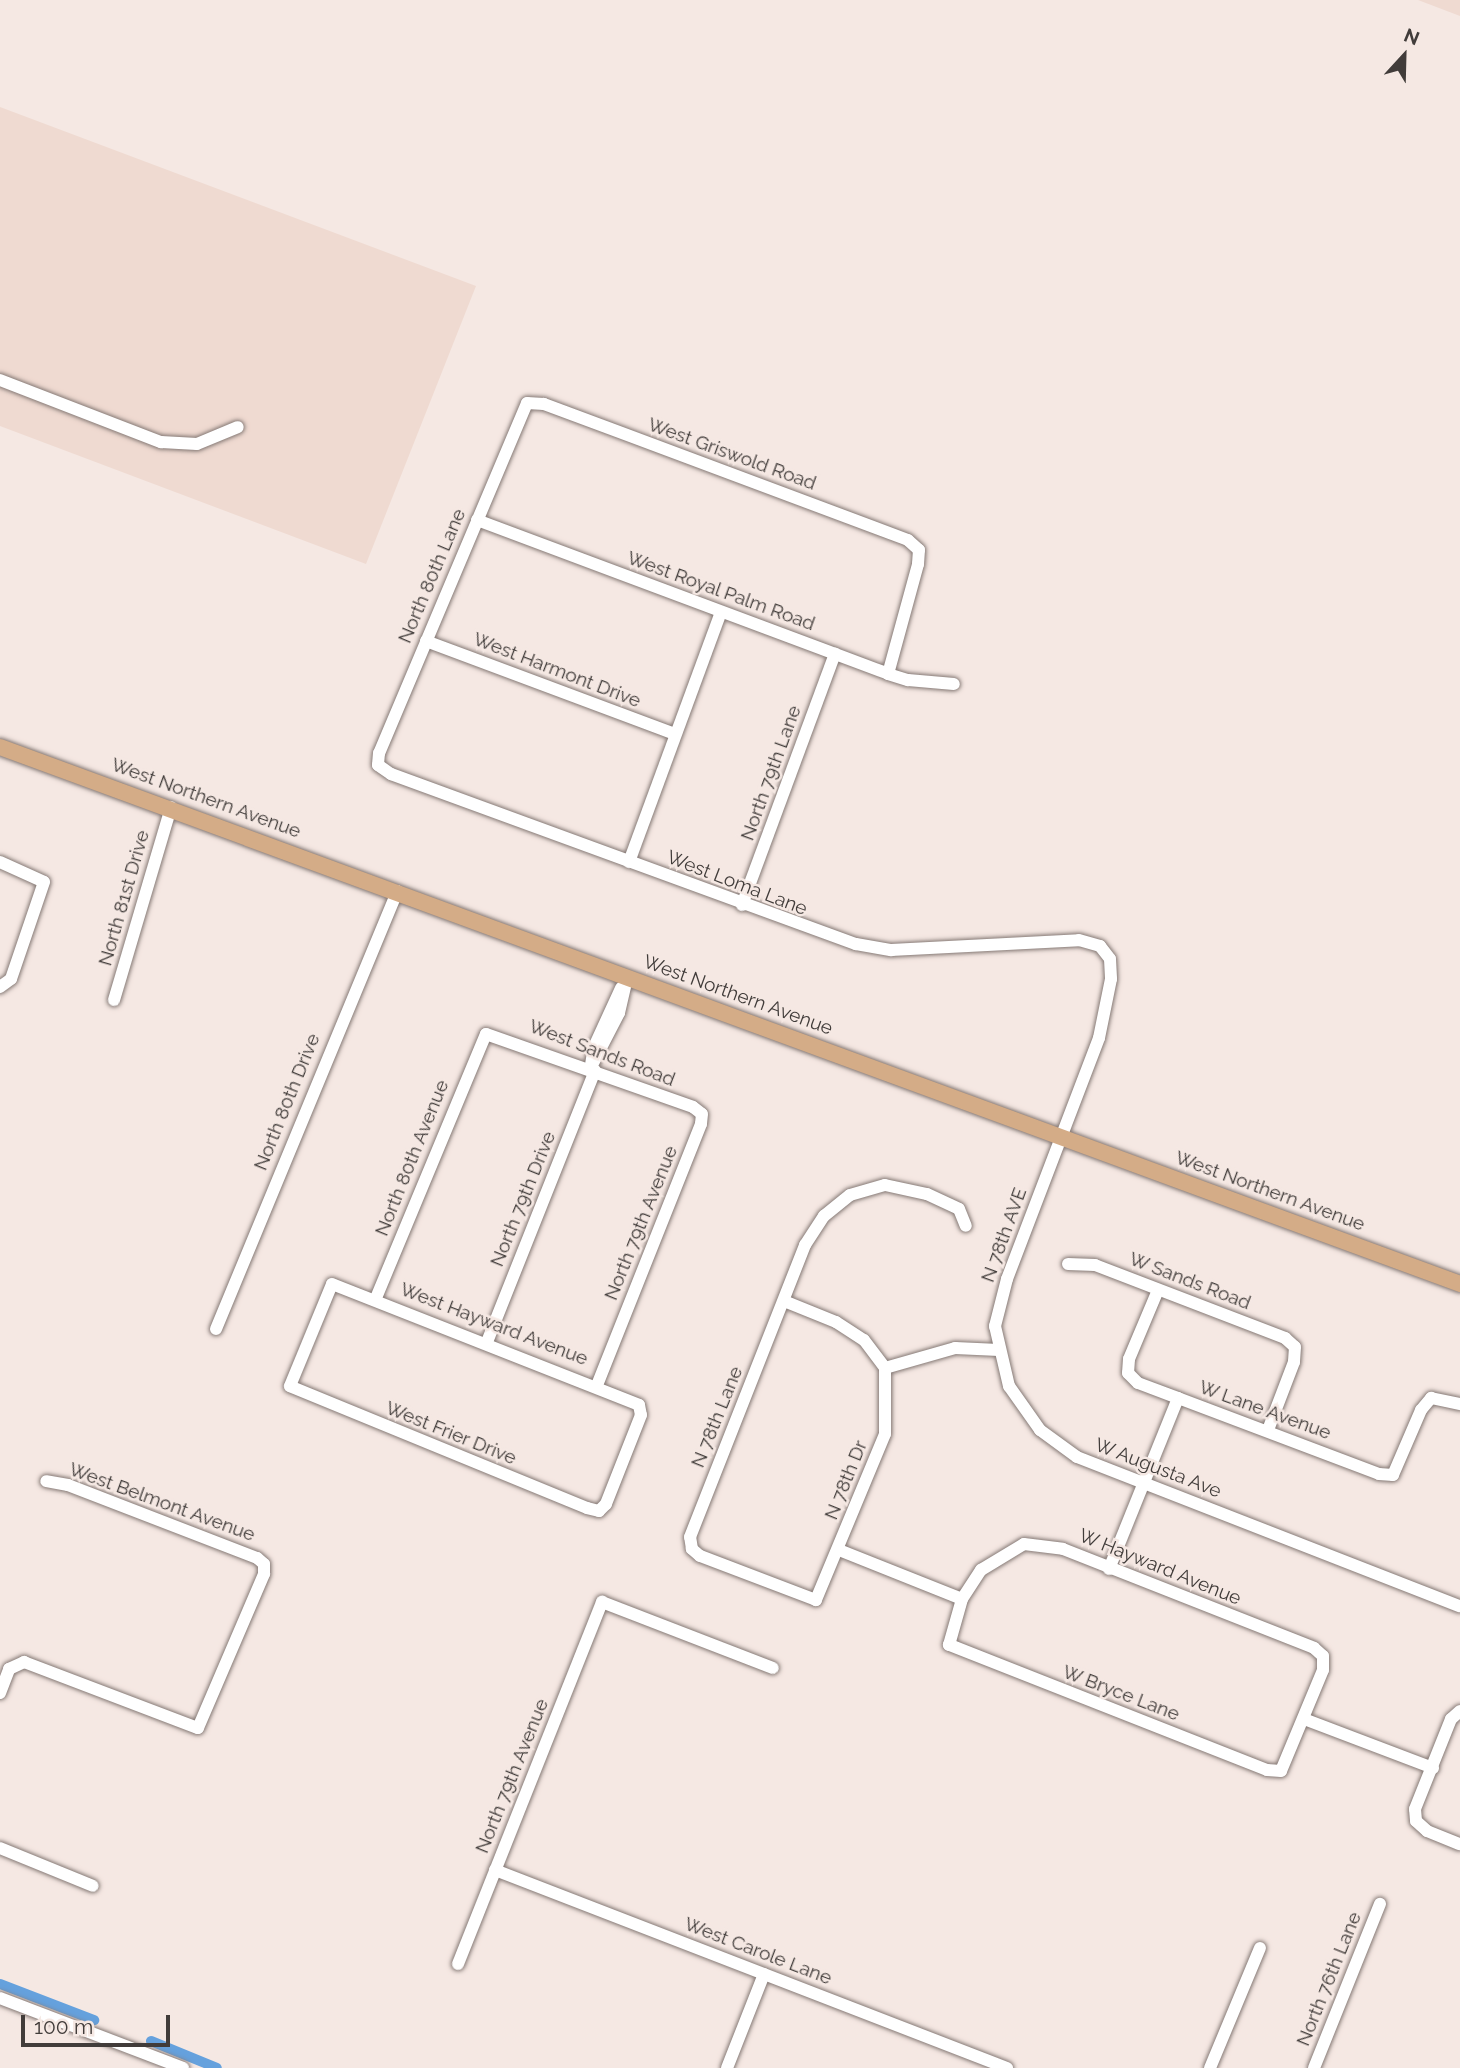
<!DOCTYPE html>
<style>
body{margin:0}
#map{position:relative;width:1460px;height:2068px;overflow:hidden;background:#f5e8e3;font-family:Raleway,sans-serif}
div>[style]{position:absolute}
.built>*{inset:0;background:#efdad1}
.canal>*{height:10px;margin:-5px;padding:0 5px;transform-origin:5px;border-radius:5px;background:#65a1dd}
.roads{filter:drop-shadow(0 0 2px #857975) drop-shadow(0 0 2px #857975)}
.minor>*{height:12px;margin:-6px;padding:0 6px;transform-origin:6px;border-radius:6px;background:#fff}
.major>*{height:16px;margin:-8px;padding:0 8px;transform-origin:8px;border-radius:8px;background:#d4ac87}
span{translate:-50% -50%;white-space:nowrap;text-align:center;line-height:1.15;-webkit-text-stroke:5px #f5e8e3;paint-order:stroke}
.street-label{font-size:19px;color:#413c3a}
.north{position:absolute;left:1369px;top:21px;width:70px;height:70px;-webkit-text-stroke:5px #f5e8e3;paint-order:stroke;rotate:22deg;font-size:19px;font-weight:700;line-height:28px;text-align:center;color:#413c3a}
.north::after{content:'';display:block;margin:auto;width:24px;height:32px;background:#413c3a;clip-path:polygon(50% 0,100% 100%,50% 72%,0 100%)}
.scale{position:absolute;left:21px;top:2015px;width:149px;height:32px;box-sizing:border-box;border:4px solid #413c3a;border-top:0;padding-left:9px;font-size:21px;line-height:24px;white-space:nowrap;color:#413c3a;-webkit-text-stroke:5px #f5e8e3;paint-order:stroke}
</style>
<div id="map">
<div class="built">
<i style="clip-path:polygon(1418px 0,1460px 0,1460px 16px)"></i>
<i style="clip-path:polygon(0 107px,476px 286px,366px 564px,0 426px)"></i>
</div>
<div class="canal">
<i style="left:0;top:1984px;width:101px;rotate:21deg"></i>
<i style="left:151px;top:2041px;width:71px;rotate:22.2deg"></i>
</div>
<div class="roads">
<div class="minor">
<i style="left:0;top:380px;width:173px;rotate:21.1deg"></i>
<i style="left:161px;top:442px;width:36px;rotate:3deg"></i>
<i style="left:197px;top:444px;width:44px;rotate:-22.5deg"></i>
<i style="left:477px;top:520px;width:439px;rotate:20.5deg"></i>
<i style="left:888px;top:674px;width:21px;rotate:17deg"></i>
<i style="left:908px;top:680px;width:46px;rotate:5deg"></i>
<i style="left:426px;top:641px;width:266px;rotate:20.5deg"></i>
<i style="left:888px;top:674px;width:114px;rotate:-74.7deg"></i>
<i style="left:918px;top:564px;width:14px;rotate:-86deg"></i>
<i style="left:919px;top:550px;width:15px;rotate:-138deg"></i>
<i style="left:908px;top:540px;width:389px;rotate:-159.5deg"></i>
<i style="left:544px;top:404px;width:17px;rotate:-177deg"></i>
<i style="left:527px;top:403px;width:380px;rotate:112.9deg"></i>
<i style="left:379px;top:753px;width:12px;rotate:95deg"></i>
<i style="left:378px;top:765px;width:16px;rotate:35deg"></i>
<i style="left:391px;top:774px;width:495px;rotate:20.1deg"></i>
<i style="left:856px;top:944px;width:36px;rotate:10deg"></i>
<i style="left:891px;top:950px;width:188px;rotate:-3deg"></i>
<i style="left:1079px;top:940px;width:22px;rotate:16deg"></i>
<i style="left:1100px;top:946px;width:16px;rotate:52deg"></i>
<i style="left:1110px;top:959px;width:20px;rotate:87deg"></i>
<i style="left:1111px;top:979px;width:60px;rotate:101.5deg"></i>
<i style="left:1099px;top:1038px;width:258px;rotate:110.9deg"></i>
<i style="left:1007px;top:1279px;width:49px;rotate:104.3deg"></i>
<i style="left:995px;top:1326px;width:62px;rotate:76.9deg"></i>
<i style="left:1009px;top:1386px;width:54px;rotate:54.8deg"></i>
<i style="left:1040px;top:1430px;width:46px;rotate:36.1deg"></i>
<i style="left:1077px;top:1457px;width:411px;rotate:21.3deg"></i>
<i style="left:0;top:862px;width:48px;rotate:24.4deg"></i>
<i style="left:44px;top:882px;width:102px;rotate:108.8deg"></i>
<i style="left:11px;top:979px;width:14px;rotate:144deg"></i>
<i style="left:629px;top:862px;width:266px;rotate:-69.8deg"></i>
<i style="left:742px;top:905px;width:268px;rotate:-69.7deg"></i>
<i style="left:114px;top:1000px;width:201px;rotate:-73.5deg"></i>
<i style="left:591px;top:1065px;width:18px;rotate:-81deg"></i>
<i style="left:594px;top:1047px;width:65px;rotate:-65.4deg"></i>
<i style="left:590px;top:1069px;width:63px;rotate:-62.6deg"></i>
<i style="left:619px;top:1013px;width:37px;rotate:-77deg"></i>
<i style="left:1068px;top:1264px;width:27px;rotate:2deg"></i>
<i style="left:1095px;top:1265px;width:204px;rotate:21deg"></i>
<i style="left:1285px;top:1338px;width:13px;rotate:42deg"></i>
<i style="left:1295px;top:1347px;width:15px;rotate:94deg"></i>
<i style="left:1294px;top:1362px;width:73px;rotate:110.9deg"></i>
<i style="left:332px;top:1284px;width:330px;rotate:21.5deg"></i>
<i style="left:639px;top:1405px;width:10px;rotate:79deg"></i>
<i style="left:641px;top:1415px;width:96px;rotate:111.5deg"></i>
<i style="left:606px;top:1504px;width:10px;rotate:135deg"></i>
<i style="left:599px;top:1511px;width:12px;rotate:-166deg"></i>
<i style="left:587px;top:1508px;width:321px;rotate:-157.7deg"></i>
<i style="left:290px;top:1386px;width:110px;rotate:-67.6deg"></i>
<i style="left:1158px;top:1290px;width:75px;rotate:112.8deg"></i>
<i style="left:1129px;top:1359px;width:14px;rotate:94deg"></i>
<i style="left:1128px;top:1373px;width:14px;rotate:45deg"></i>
<i style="left:1138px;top:1383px;width:43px;rotate:20.6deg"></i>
<i style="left:1178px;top:1398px;width:215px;rotate:20.7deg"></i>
<i style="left:1379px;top:1474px;width:14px;rotate:4deg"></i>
<i style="left:1393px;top:1475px;width:71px;rotate:-66.7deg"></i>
<i style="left:1421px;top:1410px;width:16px;rotate:-50deg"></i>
<i style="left:1431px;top:1398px;width:30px;rotate:12deg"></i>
<i style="left:376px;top:1298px;width:286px;rotate:-67.4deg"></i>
<i style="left:486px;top:1034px;width:219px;rotate:19.4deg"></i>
<i style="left:693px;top:1107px;width:11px;rotate:38deg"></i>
<i style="left:702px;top:1114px;width:10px;rotate:96deg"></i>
<i style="left:701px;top:1124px;width:281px;rotate:111.7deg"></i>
<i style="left:784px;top:1301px;width:56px;rotate:22deg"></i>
<i style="left:836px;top:1322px;width:33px;rotate:33deg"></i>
<i style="left:864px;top:1340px;width:35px;rotate:53deg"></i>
<i style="left:216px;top:1329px;width:474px;rotate:-67.5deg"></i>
<i style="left:487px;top:1342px;width:292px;rotate:-68.3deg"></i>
<i style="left:885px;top:1368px;width:66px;rotate:90deg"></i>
<i style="left:885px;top:1434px;width:180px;rotate:112.6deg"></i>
<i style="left:816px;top:1600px;width:124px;rotate:-159.2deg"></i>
<i style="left:700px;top:1556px;width:11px;rotate:-139deg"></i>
<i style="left:692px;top:1549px;width:12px;rotate:-99deg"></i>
<i style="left:690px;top:1537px;width:314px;rotate:-68.5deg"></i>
<i style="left:805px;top:1245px;width:35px;rotate:-57deg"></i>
<i style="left:824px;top:1216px;width:33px;rotate:-39deg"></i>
<i style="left:850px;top:1195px;width:36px;rotate:-16deg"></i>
<i style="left:885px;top:1185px;width:43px;rotate:12.1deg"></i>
<i style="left:927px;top:1194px;width:35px;rotate:25deg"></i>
<i style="left:959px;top:1209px;width:18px;rotate:68deg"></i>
<i style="left:885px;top:1368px;width:73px;rotate:-15.9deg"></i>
<i style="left:955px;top:1348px;width:44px;rotate:2.6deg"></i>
<i style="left:1024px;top:1544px;width:39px;rotate:7deg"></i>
<i style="left:1063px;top:1549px;width:270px;rotate:21.5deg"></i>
<i style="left:1314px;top:1648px;width:12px;rotate:42deg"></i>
<i style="left:1323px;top:1656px;width:14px;rotate:90deg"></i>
<i style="left:1323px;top:1670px;width:109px;rotate:112.6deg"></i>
<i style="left:1281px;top:1771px;width:14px;rotate:-176deg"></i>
<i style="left:1267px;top:1770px;width:342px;rotate:-158.5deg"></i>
<i style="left:949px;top:1645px;width:48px;rotate:-74.2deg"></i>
<i style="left:962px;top:1599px;width:35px;rotate:-57deg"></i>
<i style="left:981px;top:1570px;width:50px;rotate:-31.2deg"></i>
<i style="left:839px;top:1550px;width:132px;rotate:21.7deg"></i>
<i style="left:1109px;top:1569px;width:184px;rotate:-68deg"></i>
<i style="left:0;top:1693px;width:26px;rotate:-69deg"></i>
<i style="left:9px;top:1669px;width:17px;rotate:-25deg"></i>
<i style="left:24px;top:1662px;width:186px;rotate:20.8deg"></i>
<i style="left:198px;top:1728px;width:168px;rotate:-66.8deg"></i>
<i style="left:264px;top:1574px;width:10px;rotate:-90deg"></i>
<i style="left:264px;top:1564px;width:9px;rotate:-139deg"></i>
<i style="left:257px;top:1558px;width:203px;rotate:-158.9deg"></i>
<i style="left:68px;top:1485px;width:22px;rotate:-170deg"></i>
<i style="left:1460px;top:1711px;width:12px;rotate:138deg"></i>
<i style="left:1451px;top:1719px;width:97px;rotate:111.8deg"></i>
<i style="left:1415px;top:1809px;width:12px;rotate:85deg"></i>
<i style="left:1416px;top:1821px;width:15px;rotate:42deg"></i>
<i style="left:1427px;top:1831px;width:35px;rotate:22deg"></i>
<i style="left:1304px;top:1719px;width:138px;rotate:20.8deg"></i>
<i style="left:0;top:1848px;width:100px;rotate:22.2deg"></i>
<i style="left:495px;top:1870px;width:549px;rotate:21.14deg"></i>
<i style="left:458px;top:1964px;width:390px;rotate:-68.3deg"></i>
<i style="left:602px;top:1602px;width:183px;rotate:21.1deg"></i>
<i style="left:0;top:1998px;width:196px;rotate:20.9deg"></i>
<i style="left:727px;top:2068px;width:101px;rotate:-68.5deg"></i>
<i style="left:1210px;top:2068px;width:130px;rotate:-67.4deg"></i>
<i style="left:1314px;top:2068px;width:177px;rotate:-68.1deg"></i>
</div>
<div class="major">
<i style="left:0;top:747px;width:1556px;rotate:20.19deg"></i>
</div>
</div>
<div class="street-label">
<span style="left:732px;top:454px;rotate:20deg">West Griswold Road</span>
<span style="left:432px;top:576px;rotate:-67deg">North 80th Lane</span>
<span style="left:721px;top:591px;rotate:20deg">West Royal Palm Road</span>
<span style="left:557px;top:670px;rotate:21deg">West Harmont Drive</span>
<span style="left:771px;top:773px;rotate:-70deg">North 79th Lane</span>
<span style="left:206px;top:798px;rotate:20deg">West Northern Avenue</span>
<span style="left:737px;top:883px;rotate:21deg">West Loma Lane</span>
<span style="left:124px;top:898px;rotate:-74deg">North 81st Drive</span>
<span style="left:738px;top:995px;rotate:20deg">West Northern Avenue</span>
<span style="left:602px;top:1053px;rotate:21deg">West Sands Road</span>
<span style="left:287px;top:1102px;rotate:-68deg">North 80th Drive</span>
<span style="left:412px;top:1158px;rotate:-68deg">North 80th Avenue</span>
<span style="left:1270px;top:1191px;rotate:20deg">West Northern Avenue</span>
<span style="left:523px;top:1199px;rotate:-68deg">North 79th Drive</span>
<span style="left:641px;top:1223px;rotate:-68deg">North 79th Avenue</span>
<span style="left:1004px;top:1235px;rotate:-70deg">N 78th AVE</span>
<span style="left:1190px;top:1281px;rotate:21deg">W Sands Road</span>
<span style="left:494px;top:1324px;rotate:21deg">West Hayward Avenue</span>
<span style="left:1265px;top:1410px;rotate:20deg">W Lane Avenue</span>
<span style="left:717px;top:1417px;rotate:-68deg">N 78th Lane</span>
<span style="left:451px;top:1433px;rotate:22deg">West Frier Drive</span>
<span style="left:1158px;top:1468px;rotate:21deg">W Augusta Ave</span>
<span style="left:846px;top:1480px;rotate:-68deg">N 78th Dr</span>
<span style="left:162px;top:1502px;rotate:20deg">West Belmont Avenue</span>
<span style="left:1160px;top:1567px;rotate:22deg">W Hayward Avenue</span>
<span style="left:1121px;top:1693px;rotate:21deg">W Bryce Lane</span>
<span style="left:512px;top:1776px;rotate:-68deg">North 79th Avenue</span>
<span style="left:758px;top:1951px;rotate:21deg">West Carole Lane</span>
<span style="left:1329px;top:1979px;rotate:-68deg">North 76th Lane</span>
</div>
<div class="north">N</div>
<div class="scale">100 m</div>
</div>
